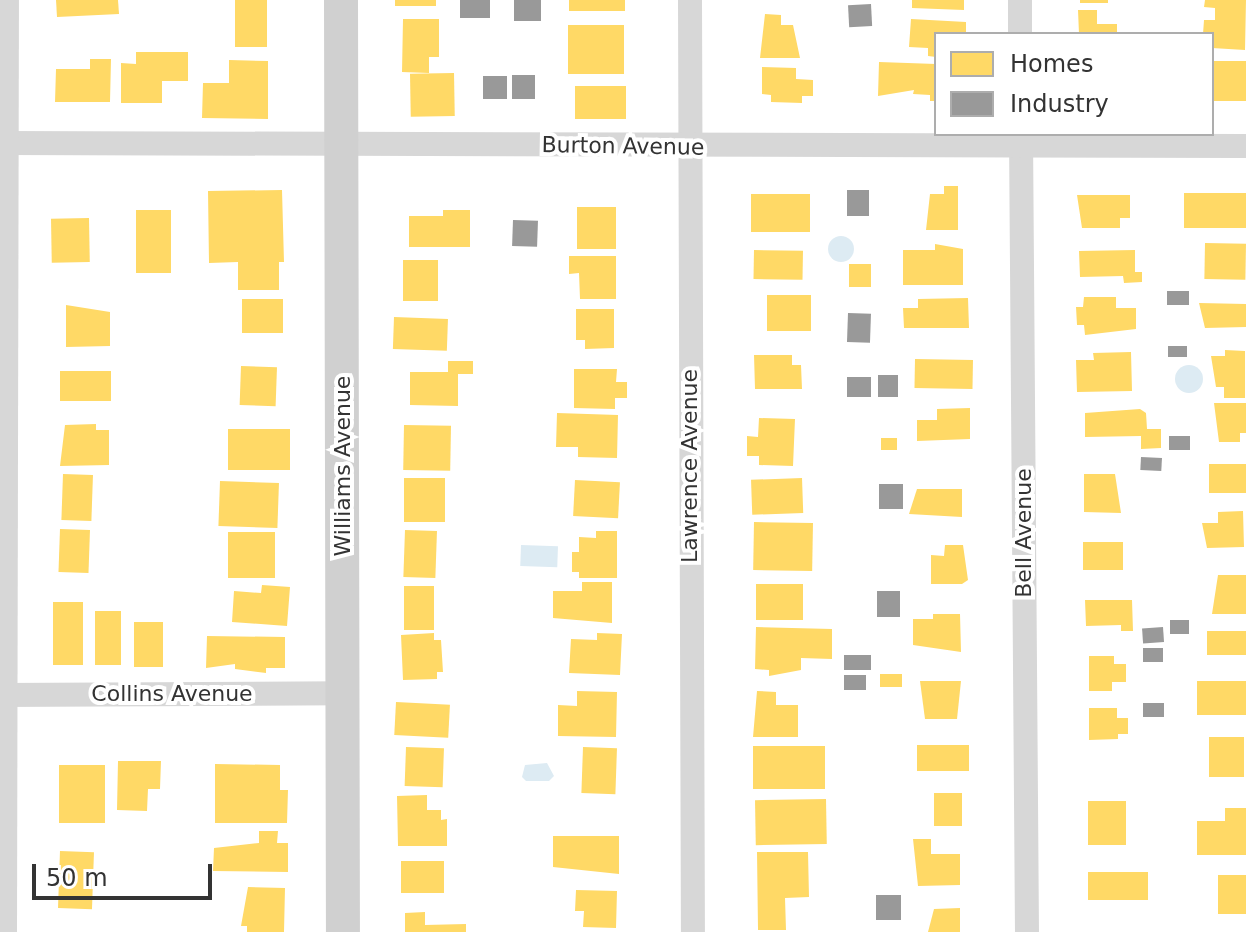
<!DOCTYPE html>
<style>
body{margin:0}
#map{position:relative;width:1246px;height:932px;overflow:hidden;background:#fff;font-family:"DejaVu Sans",sans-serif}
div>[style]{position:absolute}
.water>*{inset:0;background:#ddebf3;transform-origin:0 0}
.round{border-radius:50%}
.homes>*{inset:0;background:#ffd966;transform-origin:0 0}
.industry>*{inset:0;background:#999;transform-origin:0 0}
.street>*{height:24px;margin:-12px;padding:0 12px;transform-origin:12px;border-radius:12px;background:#d7d7d7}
.secondary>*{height:34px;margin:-17px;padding:0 17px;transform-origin:17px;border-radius:17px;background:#d0d0d0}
span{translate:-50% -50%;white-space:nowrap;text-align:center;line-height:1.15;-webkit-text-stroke:8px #fff;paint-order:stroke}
.street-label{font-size:22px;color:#333}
.legend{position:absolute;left:934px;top:32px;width:280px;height:104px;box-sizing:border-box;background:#fff;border:2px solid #adadad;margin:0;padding:10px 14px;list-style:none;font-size:24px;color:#333}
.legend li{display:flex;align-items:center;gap:16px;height:40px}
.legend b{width:40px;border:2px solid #adadad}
.scale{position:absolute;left:32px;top:864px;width:180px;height:36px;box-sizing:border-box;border:4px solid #333;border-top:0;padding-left:10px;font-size:24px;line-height:28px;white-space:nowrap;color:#333;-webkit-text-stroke:6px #fff;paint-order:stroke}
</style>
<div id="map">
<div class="water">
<i class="round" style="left:828px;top:236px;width:26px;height:26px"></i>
<i class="round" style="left:1175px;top:365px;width:28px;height:28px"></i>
<i style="left:521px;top:545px;width:37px;height:21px;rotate:2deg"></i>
<i style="clip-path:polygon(547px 763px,554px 776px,549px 781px,526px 781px,522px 777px,525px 765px)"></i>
</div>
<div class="homes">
<i style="clip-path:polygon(56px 0,118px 0,119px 14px,57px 17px)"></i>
<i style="left:235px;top:0;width:32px;height:47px"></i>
<i style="left:395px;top:0;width:41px;height:6px"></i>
<i style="left:569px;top:0;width:56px;height:11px"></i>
<i style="clip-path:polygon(912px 0,964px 0,964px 10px,912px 8px)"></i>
<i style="left:1080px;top:0;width:28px;height:3px"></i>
<i style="clip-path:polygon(1205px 0,1246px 0,1245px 50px,1212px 48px,1212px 34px,1203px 34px,1204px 20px,1215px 20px,1215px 8px,1204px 7px)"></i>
<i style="clip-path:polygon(1078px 10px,1097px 10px,1097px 24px,1117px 24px,1117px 34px,1079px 34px)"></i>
<i style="clip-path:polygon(765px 14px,781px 15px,781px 25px,793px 25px,800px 58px,760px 58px)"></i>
<i style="clip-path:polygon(403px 19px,439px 19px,439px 57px,429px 57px,429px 73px,402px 72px)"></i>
<i style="clip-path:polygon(911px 19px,966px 22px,966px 34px,936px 34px,936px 57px,928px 56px,928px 48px,909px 47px)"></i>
<i style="left:568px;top:25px;width:56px;height:49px"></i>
<i style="clip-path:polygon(136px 52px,188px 52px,188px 81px,162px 81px,162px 103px,121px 103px,121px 63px,136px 64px)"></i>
<i style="clip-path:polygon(90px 59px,111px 59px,110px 102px,55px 102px,56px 69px,90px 69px)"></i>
<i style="clip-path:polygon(229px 60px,268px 61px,268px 119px,202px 118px,203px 83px,229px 83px)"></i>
<i style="left:1212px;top:61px;width:34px;height:40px"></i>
<i style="clip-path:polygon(879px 62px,936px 64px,936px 101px,930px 101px,930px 95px,913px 94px,914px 90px,878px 96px)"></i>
<i style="clip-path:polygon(762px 67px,796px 68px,796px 79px,813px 80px,813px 96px,802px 96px,802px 103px,771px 102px,771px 95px,762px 94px)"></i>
<i style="left:454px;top:73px;width:43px;height:44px;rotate:89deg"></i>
<i style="left:575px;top:86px;width:51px;height:33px"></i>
<i style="clip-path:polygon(944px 186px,958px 186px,958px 230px,926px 230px,930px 194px,944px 194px)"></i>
<i style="clip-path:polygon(282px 190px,284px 262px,279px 262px,279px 290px,238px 290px,238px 262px,209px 263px,208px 191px)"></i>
<i style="left:1184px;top:193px;width:62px;height:35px"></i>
<i style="left:751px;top:194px;width:59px;height:38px"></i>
<i style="clip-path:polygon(1077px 195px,1130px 195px,1130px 218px,1120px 218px,1120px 228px,1082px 228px)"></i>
<i style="left:577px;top:207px;width:39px;height:42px"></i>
<i style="left:136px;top:210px;width:35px;height:63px"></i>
<i style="clip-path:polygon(443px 210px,470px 210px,470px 247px,409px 247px,409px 216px,443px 216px)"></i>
<i style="left:89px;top:218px;width:44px;height:38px;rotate:89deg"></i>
<i style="left:1205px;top:243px;width:41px;height:36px;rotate:1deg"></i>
<i style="clip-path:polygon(935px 244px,963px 249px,963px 285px,903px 285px,903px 250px,935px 250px)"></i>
<i style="left:754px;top:250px;width:49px;height:29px;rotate:1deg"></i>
<i style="clip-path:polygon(1135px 250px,1135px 272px,1142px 272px,1142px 282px,1124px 283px,1123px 276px,1080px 277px,1079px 251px)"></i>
<i style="clip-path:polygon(569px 256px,616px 256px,616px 299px,580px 299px,579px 273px,569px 274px)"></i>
<i style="left:403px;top:260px;width:35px;height:41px"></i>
<i style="left:871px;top:264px;width:23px;height:22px;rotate:90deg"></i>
<i style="left:767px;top:295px;width:44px;height:36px"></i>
<i style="clip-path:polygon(1084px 297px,1116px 297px,1116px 308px,1136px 308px,1136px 329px,1085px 335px,1084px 325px,1077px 325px,1076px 307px,1083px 307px)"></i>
<i style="clip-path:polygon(968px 298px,969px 328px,904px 328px,903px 308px,918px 308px,918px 299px)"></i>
<i style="left:242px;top:299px;width:41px;height:34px"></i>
<i style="clip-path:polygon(1199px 303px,1246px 304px,1246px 327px,1205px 328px)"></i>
<i style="clip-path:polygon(66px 305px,110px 312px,110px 346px,66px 347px)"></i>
<i style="clip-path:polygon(576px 309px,614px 309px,614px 348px,585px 349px,585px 340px,576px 340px)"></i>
<i style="left:394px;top:317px;width:54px;height:32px;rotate:2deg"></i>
<i style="clip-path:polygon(1225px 350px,1245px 351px,1245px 398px,1224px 398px,1224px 387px,1216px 387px,1211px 356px,1225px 356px)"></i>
<i style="clip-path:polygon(1131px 352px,1132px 391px,1077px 392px,1076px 360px,1094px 360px,1093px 353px)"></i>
<i style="clip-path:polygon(754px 355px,792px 355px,792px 365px,801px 365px,802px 389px,755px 389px)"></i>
<i style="left:915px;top:359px;width:58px;height:29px;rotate:1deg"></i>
<i style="clip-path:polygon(448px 361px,473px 361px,473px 374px,458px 374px,458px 406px,410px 405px,410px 372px,448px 372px)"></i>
<i style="left:241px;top:366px;width:36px;height:39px;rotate:2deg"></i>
<i style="clip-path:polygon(574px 369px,617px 369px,616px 382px,627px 382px,627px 398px,615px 398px,615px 409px,574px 408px)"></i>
<i style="left:60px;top:371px;width:51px;height:30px"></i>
<i style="clip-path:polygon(1214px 403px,1246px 403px,1246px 433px,1240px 433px,1240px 442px,1219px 442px)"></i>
<i style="clip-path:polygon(970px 408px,970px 439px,917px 441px,917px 420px,937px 420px,937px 409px)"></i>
<i style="clip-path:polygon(1140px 409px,1146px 413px,1147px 429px,1161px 429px,1161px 448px,1141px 449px,1141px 436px,1085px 437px,1085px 413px)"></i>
<i style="clip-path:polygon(557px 413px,618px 415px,617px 458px,578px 457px,578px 447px,556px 447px)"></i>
<i style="clip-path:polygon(759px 418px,795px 419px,793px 466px,759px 465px,759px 456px,747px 456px,747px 436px,758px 437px)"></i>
<i style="clip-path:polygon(96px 424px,96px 430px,109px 430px,109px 465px,60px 466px,65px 425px)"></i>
<i style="left:404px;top:425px;width:47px;height:45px;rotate:1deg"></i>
<i style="left:228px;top:429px;width:62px;height:41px"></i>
<i style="left:881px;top:438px;width:16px;height:12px"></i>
<i style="left:1209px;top:464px;width:37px;height:29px"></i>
<i style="left:63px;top:474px;width:30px;height:46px;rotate:2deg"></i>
<i style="clip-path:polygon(1084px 474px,1115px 474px,1121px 513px,1084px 512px)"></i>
<i style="left:404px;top:478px;width:41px;height:44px"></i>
<i style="left:802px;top:478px;width:35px;height:51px;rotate:88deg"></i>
<i style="left:575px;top:480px;width:45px;height:36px;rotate:3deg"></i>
<i style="left:220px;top:481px;width:59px;height:45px;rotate:2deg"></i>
<i style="clip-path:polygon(917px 489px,962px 489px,962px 517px,909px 514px)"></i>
<i style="clip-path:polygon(1243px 511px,1244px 547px,1207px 548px,1202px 523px,1218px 523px,1218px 512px)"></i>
<i style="left:754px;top:522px;width:59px;height:48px;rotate:1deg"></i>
<i style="left:60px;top:529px;width:30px;height:43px;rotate:2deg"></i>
<i style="left:405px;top:530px;width:32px;height:47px;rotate:2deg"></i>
<i style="clip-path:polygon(596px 531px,617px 531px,617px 578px,579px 578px,579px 572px,572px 572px,572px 552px,579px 552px,579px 537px,596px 538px)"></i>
<i style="left:275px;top:532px;width:46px;height:47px;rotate:90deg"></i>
<i style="left:1083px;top:542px;width:40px;height:28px"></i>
<i style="clip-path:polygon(945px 545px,963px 545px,968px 580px,962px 584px,931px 584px,931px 555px,944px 556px)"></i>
<i style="clip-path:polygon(1218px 575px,1246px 575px,1246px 614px,1212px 614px)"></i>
<i style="clip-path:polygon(582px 582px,612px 582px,612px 623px,553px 618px,553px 591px,582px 591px)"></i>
<i style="left:756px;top:584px;width:47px;height:36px"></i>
<i style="clip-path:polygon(262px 585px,290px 587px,287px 626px,232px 622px,234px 591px,261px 593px)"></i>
<i style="left:404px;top:586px;width:30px;height:44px"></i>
<i style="clip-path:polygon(1085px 600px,1132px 600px,1133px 631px,1121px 631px,1121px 625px,1086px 626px)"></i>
<i style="left:53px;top:602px;width:30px;height:63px"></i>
<i style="left:95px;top:611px;width:26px;height:54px"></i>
<i style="clip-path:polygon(933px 614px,960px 614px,961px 652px,913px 645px,913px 619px,933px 619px)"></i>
<i style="left:134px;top:622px;width:29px;height:45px"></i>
<i style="clip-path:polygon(756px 627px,832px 629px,832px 659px,801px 658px,801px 670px,769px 676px,769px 670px,755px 669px)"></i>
<i style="left:1246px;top:631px;width:24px;height:39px;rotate:90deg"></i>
<i style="clip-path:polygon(434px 633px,434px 640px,441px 640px,443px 672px,437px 672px,437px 679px,403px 680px,401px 635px)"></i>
<i style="clip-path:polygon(597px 633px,622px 634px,620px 675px,569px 673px,571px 639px,597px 640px)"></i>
<i style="clip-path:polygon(207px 636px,285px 637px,285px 668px,266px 668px,266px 673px,235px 669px,235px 664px,206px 668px)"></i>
<i style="clip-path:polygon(1089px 656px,1114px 656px,1114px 664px,1126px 664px,1126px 682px,1112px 682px,1112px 691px,1089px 691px)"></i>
<i style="left:880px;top:674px;width:22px;height:13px"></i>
<i style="clip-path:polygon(920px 681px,961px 681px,957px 719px,925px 719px)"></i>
<i style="left:1197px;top:681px;width:49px;height:34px"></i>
<i style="clip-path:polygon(577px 691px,617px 692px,616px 737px,558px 736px,558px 705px,577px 706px)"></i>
<i style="clip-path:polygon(757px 691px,776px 692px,776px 705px,798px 705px,798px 737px,753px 737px)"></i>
<i style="left:396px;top:702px;width:54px;height:33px;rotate:3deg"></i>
<i style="clip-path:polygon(1089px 708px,1117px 708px,1117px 718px,1128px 718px,1128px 734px,1118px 734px,1118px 739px,1089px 740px)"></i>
<i style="left:1209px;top:737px;width:35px;height:40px"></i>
<i style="left:917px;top:745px;width:52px;height:26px"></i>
<i style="left:753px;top:746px;width:72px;height:43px"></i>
<i style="left:406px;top:747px;width:38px;height:39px;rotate:2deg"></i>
<i style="left:583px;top:747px;width:34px;height:46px;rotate:2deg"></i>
<i style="clip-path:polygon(118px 761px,161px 761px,160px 789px,148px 789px,147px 811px,117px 810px)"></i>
<i style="clip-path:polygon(215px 764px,280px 765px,280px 790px,288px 790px,287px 823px,215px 823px)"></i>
<i style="left:59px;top:765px;width:46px;height:58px"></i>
<i style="left:934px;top:793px;width:28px;height:33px"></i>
<i style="clip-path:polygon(427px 795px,427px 810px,441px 810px,441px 820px,447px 819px,447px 846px,398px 846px,397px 796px)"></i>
<i style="left:826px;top:799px;width:45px;height:71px;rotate:89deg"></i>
<i style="left:1088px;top:801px;width:38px;height:44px"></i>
<i style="clip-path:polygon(1225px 808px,1246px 808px,1246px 855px,1197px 855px,1197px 821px,1225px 821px)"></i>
<i style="clip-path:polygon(259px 831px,278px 831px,277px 843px,288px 843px,288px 872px,213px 871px,214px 848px,259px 843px)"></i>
<i style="clip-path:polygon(553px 836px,619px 836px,619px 874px,553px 867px)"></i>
<i style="clip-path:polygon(913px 839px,931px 839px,931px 854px,960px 854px,960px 885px,918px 886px)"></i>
<i style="left:60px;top:851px;width:34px;height:57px;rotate:2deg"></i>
<i style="clip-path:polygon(757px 852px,808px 852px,809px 897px,785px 898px,786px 930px,758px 930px)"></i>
<i style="left:401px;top:861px;width:43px;height:32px"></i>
<i style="left:1088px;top:872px;width:60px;height:28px"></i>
<i style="left:1246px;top:875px;width:39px;height:28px;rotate:90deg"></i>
<i style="clip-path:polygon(248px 887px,285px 888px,284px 932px,247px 932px,247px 926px,241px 926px)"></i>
<i style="clip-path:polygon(576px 890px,617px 891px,616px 928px,583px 927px,584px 911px,575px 911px)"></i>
<i style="clip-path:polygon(960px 908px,960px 932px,928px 932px,934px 909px)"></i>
<i style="clip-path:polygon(425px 912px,425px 925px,466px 924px,466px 932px,405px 932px,405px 913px)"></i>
</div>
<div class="industry">
<i style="left:460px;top:0;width:30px;height:18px"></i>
<i style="left:514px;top:0;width:27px;height:21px"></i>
<i style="left:871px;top:4px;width:22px;height:23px;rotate:87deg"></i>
<i style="left:512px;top:75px;width:23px;height:24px"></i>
<i style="left:483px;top:76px;width:24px;height:23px"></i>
<i style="left:847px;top:190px;width:22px;height:26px"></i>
<i style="left:513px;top:220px;width:25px;height:26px;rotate:2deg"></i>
<i style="left:1167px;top:291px;width:22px;height:14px"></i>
<i style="left:848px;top:313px;width:23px;height:29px;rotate:2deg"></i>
<i style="left:1187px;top:346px;width:11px;height:19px;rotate:90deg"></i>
<i style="left:878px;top:375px;width:20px;height:22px"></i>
<i style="left:871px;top:377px;width:20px;height:24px;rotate:90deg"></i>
<i style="left:1169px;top:436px;width:21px;height:14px"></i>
<i style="left:1141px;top:457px;width:21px;height:13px;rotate:3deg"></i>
<i style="left:903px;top:484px;width:25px;height:24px;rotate:90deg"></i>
<i style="left:877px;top:591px;width:23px;height:26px"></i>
<i style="left:1189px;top:620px;width:14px;height:19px;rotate:90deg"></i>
<i style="left:1163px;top:627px;width:15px;height:21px;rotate:86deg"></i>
<i style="left:1143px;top:648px;width:20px;height:14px"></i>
<i style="left:844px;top:655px;width:27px;height:15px"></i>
<i style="left:844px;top:675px;width:22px;height:15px"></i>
<i style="left:1143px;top:703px;width:21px;height:14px"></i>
<i style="left:876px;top:895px;width:25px;height:25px"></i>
</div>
<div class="street">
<i style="left:690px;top:0;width:932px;rotate:89.82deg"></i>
<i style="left:1020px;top:0;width:34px;rotate:90deg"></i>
<i style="left:1021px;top:134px;width:798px;rotate:89.57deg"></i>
<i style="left:0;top:143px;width:1246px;rotate:0.14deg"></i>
<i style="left:0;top:695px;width:343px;rotate:-0.3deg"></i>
<i style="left:5px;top:932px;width:932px;rotate:-89.88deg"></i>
</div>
<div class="secondary">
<i style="left:341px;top:0;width:932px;rotate:89.88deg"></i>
</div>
<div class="street-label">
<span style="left:623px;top:146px;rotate:1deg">Burton Avenue</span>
<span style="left:343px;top:466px;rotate:-90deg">Williams Avenue</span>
<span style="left:690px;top:466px;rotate:-90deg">Lawrence Avenue</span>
<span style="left:1024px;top:533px;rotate:-90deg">Bell Avenue</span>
<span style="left:172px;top:694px">Collins Avenue</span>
</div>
<ul class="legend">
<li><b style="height:22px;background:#ffd966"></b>Homes</li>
<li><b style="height:22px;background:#999"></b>Industry</li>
</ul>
<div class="scale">50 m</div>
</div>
